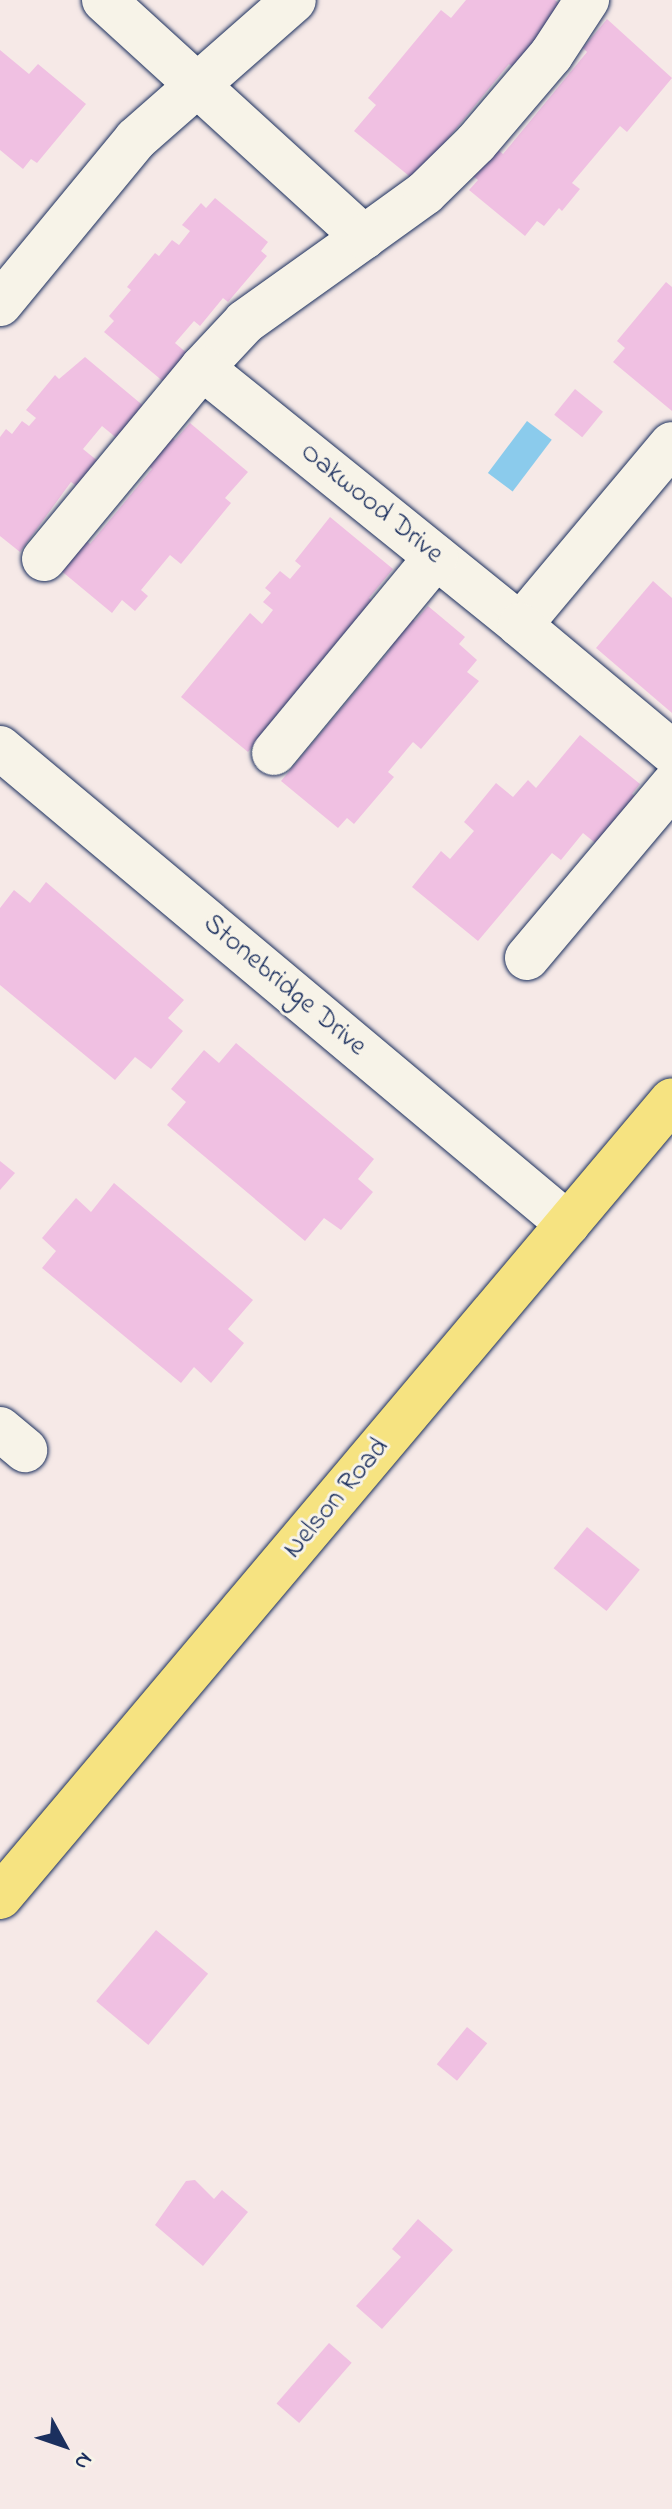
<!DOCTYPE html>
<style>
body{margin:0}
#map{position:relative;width:672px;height:2509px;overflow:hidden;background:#f6e9e7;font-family:"Indie Flower",sans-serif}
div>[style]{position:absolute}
.water>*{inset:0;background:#8bcbec;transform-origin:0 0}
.building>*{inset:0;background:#f0c0e2;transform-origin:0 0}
.roads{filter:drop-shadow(0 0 2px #1b2f5e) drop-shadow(0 0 2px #1b2f5e)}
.minor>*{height:44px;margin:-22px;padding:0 22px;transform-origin:22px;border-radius:22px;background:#f7f3e8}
.major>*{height:44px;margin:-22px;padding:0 22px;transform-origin:22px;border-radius:22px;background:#f6e381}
span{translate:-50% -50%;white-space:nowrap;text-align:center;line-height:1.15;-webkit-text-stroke:6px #f7f3e8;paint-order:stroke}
.street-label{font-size:28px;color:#1b2f5e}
.north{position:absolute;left:24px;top:2405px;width:80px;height:80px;-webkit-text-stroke:6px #f7f3e8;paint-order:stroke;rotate:130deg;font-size:22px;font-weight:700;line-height:32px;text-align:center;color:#1b2f5e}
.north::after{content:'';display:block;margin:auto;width:28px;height:36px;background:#1b2f5e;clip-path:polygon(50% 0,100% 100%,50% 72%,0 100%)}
</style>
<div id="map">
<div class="water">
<i style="left:527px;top:421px;width:31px;height:65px;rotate:37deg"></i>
</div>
<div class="building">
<i style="clip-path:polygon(466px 0,555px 0,564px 8px,514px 68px,509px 64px,414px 180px,354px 131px,376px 105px,368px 98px,441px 10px,451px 18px)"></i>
<i style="clip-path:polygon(607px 19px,672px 78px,627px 132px,620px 126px,572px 183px,580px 189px,562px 211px,559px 208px,544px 226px,537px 221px,525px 236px,469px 190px,478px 180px,473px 176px,496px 148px,503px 154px,587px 52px,583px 48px)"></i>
<i style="clip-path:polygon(0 50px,29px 74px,38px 64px,86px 104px,37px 163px,31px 159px,23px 169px,0 150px)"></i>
<i style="clip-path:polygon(215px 198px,268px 242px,261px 251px,267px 256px,228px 302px,223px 298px,200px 326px,194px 321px,175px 343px,188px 354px,165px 383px,104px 332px,114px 321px,109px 316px,131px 290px,127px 287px,155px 253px,159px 256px,172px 240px,179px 245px,190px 231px,182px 225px,201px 203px,206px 208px)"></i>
<i style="clip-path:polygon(666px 282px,672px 287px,672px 411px,613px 362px,625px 348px,617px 341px)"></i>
<i style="clip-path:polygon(85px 357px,146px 408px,119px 440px,102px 426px,83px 449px,99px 462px,78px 487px,71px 482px,20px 552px,0 536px,0 437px,6px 429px,12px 434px,22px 421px,29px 426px,36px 418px,26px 410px,55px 375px,59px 379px)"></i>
<i style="left:575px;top:389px;width:36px;height:33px;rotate:39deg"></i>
<i style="clip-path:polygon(190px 423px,248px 472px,225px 498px,231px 503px,181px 564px,170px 555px,141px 590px,148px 596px,135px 611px,122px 600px,112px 613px,59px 569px,84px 539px,90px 544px,152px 469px,147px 464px,170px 436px,175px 440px)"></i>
<i style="clip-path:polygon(330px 517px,393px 569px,369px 598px,374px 602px,248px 752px,181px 697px,250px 613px,262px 624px,273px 610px,263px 602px,271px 593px,265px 588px,280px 571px,290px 579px,301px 566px,295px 561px)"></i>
<i style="clip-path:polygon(653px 581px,672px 598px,672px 713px,596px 648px)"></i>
<i style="clip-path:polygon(428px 606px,465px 637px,459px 644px,477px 660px,467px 672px,479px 681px,421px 749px,413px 742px,388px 772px,394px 777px,354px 824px,347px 818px,338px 828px,281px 781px,390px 650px,384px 645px,409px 616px,415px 621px)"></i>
<i style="clip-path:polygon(580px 735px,640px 784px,632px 794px,638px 798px,599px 846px,583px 833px,561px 860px,552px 853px,478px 941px,412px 887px,441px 851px,450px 859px,474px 831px,464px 822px,496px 783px,513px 797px,528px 780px,536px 788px)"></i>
<i style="clip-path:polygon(46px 882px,184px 1000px,168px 1018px,183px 1031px,151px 1069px,135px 1057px,115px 1080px,0 985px,0 908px,14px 890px,30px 903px)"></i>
<i style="clip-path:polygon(236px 1043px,374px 1159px,358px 1179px,373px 1192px,341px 1230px,324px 1218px,305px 1241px,167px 1125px,186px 1102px,171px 1089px,204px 1050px,219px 1063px)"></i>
<i style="clip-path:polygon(0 1161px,15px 1173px,0 1190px)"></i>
<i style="clip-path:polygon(114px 1183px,253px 1300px,228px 1329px,244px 1343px,211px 1383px,194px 1367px,181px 1383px,42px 1268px,56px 1251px,42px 1238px,76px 1198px,91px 1212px)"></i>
<i style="left:587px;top:1527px;width:68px;height:53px;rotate:39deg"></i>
<i style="left:156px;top:1930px;width:68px;height:93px;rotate:40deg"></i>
<i style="left:467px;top:2027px;width:26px;height:48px;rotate:39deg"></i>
<i style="clip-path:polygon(195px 2180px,214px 2199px,222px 2190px,248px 2212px,203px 2266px,155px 2225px,186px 2181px)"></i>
<i style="clip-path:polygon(418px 2219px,453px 2250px,382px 2329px,356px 2306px,401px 2257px,392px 2249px)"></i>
<i style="left:329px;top:2343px;width:30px;height:80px;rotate:41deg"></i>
</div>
<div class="roads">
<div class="minor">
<i style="left:104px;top:0;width:352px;rotate:42.4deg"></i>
<i style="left:364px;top:237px;width:146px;rotate:144.5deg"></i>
<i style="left:245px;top:322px;width:63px;rotate:133.1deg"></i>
<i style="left:202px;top:368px;width:409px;rotate:38.9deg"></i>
<i style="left:520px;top:625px;width:236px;rotate:-50deg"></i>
<i style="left:364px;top:237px;width:75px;rotate:-35.8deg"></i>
<i style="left:425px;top:193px;width:71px;rotate:-44.4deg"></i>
<i style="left:476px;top:143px;width:116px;rotate:-49.6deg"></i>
<i style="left:551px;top:55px;width:66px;rotate:-56.8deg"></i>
<i style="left:0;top:304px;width:214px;rotate:-50.5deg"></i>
<i style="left:136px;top:139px;width:210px;rotate:-41.3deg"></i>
<i style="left:44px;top:559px;width:248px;rotate:-50.4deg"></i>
<i style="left:520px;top:625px;width:198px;rotate:39.9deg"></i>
<i style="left:0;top:748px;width:741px;rotate:39.96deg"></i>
<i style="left:274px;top:753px;width:254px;rotate:-50.4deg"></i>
<i style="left:527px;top:958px;width:225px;rotate:-49.9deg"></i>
<i style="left:0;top:1429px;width:33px;rotate:40deg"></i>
</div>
<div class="major">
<i style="left:0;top:1897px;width:1042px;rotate:-49.86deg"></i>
</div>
</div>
<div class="street-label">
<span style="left:371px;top:504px;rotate:39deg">Oakwood Drive</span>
<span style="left:284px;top:986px;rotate:40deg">Stonebridge Drive</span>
<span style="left:337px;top:1499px;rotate:-50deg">Nelson Road</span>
</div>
<div class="north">N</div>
</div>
